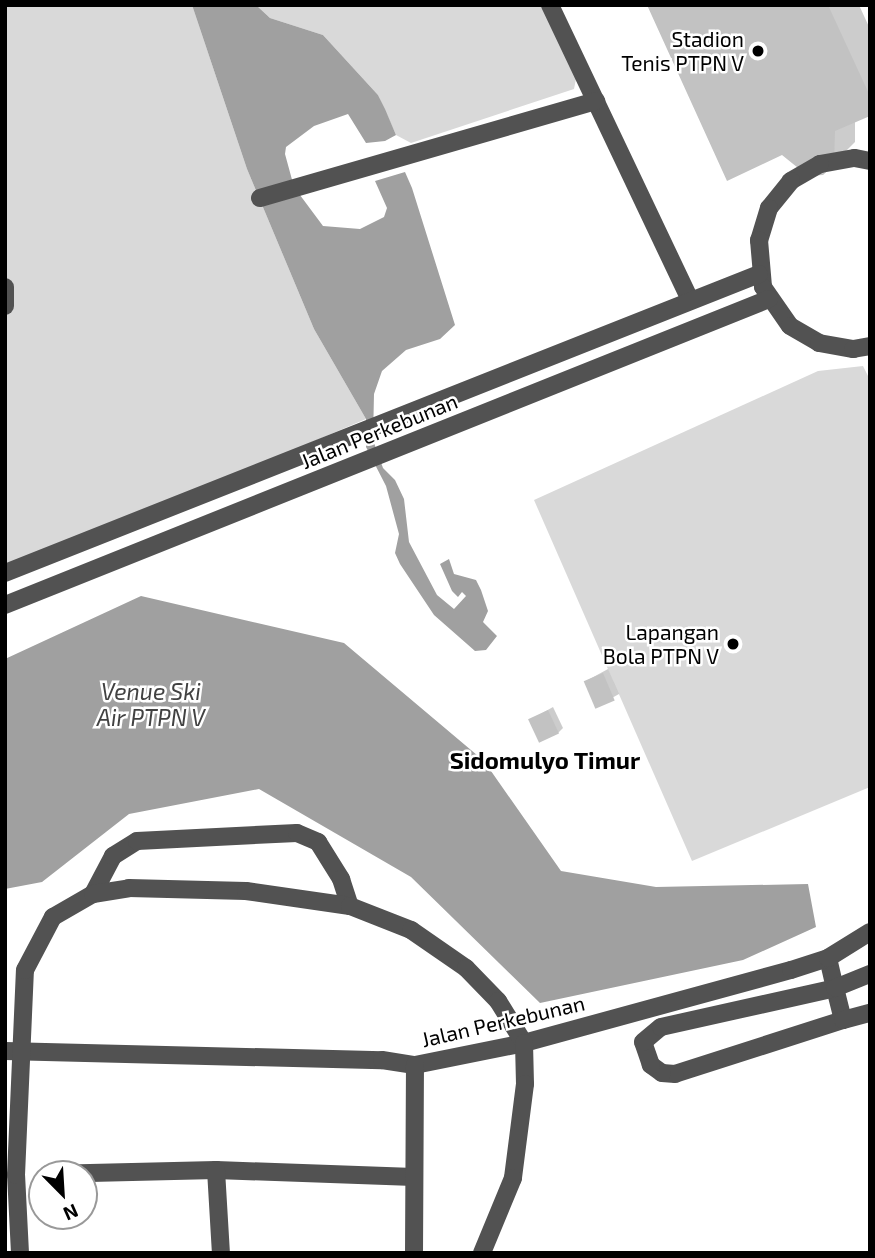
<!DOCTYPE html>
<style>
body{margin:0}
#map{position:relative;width:875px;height:1258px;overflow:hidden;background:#fff;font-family:"Exo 2",sans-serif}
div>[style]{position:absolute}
.green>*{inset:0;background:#d9d9d9}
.water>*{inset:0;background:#a0a0a0}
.shadow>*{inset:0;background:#0003}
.building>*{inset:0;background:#c2c2c2;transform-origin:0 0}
.minor>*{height:18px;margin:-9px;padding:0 9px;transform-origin:9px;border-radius:9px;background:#525252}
.dots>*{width:19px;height:19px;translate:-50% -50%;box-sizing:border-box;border:4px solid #fff;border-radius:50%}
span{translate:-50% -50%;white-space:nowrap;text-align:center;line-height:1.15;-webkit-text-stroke:5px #fff;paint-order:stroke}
.poi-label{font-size:21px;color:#000}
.right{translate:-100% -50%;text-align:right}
.street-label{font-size:21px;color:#000}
.water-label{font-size:23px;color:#414141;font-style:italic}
.quarter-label{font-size:24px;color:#000;font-weight:700}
.frame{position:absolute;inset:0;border:7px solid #000;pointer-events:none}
.north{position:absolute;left:28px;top:1160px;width:70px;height:70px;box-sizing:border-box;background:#fff;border:2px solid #999;border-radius:50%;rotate:156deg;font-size:19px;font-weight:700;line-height:28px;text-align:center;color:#000}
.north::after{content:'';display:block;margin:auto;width:24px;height:32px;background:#000;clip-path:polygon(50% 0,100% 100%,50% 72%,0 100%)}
</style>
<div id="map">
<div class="green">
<i style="clip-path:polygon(5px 5px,192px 5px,247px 169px,314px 329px,366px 419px,5px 573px)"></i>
<i style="clip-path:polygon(256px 5px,543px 5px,576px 79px,574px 89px,411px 143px,396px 135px,378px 95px,323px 35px,270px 18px)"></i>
<i style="clip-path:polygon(863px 366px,870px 380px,870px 787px,692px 861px,534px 500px,818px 371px)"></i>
</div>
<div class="water">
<i style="clip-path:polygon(192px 5px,256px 5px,270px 18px,323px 35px,378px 95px,385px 109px,396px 135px,385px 141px,366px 143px,348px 114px,314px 126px,286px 147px,285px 154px,294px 187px,323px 226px,360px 229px,384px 217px,387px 208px,375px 181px,405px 172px,412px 188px,455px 325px,440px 339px,406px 350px,382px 371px,374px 394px,373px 440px,383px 468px,395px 480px,404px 499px,409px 542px,437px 595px,454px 609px,466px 596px,462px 592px,458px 597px,452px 591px,440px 564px,449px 559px,454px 574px,476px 580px,481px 590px,488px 611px,483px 622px,497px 636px,486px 650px,475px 651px,434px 615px,400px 564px,395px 553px,399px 534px,386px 486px,366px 447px,366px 419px,314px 329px,247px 169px)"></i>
<i style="clip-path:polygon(141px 596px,344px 643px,484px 761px,561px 871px,656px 887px,808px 884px,816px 927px,743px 960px,540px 1003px,411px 877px,259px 789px,129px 814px,42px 882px,5px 889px,5px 659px)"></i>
</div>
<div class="shadow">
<i style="clip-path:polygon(649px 5px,859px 5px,870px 29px,870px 114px,855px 120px,855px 142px,833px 164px,782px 153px)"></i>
<i style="clip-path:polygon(608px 669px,619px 694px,596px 707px,586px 681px)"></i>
<i style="clip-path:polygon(553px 707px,563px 728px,558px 733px,530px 720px)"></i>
</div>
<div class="building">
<i style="clip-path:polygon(647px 5px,828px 5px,870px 96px,870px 116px,835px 131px,834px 165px,823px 175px,808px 176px,782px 155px,727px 181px)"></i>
<i style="left:603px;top:673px;width:30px;height:21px;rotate:67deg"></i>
<i style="left:548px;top:710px;width:26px;height:22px;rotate:65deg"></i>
</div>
<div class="minor">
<i style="left:550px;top:5px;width:324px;rotate:64.6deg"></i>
<i style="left:870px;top:161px;width:16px;rotate:-169deg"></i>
<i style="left:854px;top:158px;width:35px;rotate:170deg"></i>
<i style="left:820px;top:164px;width:34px;rotate:150deg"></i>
<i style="left:791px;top:181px;width:35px;rotate:129deg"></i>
<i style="left:769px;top:208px;width:34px;rotate:107deg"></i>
<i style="left:759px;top:240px;width:47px;rotate:85.1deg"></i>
<i style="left:763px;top:287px;width:47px;rotate:55.3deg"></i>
<i style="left:790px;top:326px;width:34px;rotate:30deg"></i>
<i style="left:819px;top:343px;width:35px;rotate:10deg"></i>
<i style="left:853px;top:349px;width:17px;rotate:-10deg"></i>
<i style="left:260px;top:198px;width:350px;rotate:-16.1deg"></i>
<i style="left:5px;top:287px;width:19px;rotate:90deg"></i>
<i style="left:5px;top:573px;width:811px;rotate:-21.63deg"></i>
<i style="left:5px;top:605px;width:823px;rotate:-21.83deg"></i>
<i style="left:93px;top:894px;width:43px;rotate:-62.2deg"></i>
<i style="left:113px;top:856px;width:28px;rotate:-32deg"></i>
<i style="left:137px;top:841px;width:160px;rotate:-2.9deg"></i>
<i style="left:297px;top:833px;width:23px;rotate:23deg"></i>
<i style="left:318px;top:842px;width:44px;rotate:58.1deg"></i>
<i style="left:341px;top:879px;width:28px;rotate:72deg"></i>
<i style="left:828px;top:958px;width:31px;rotate:77deg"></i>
<i style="left:835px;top:988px;width:33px;rotate:76deg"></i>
<i style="left:843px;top:1020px;width:176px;rotate:162.2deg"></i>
<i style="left:675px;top:1074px;width:13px;rotate:-176deg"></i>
<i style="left:662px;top:1073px;width:14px;rotate:-144deg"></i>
<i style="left:651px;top:1065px;width:24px;rotate:-109deg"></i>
<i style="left:643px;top:1042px;width:23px;rotate:-40deg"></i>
<i style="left:661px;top:1027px;width:178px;rotate:-12.6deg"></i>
<i style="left:835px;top:988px;width:38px;rotate:-22deg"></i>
<i style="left:843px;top:1020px;width:28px;rotate:-15deg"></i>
<i style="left:5px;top:1051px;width:377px;rotate:1.4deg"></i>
<i style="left:382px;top:1060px;width:33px;rotate:9deg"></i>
<i style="left:415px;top:1065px;width:111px;rotate:-11.4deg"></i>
<i style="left:524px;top:1043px;width:277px;rotate:-15.3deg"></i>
<i style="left:791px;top:970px;width:39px;rotate:-18deg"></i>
<i style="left:828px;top:958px;width:49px;rotate:-31.8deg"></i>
<i style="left:216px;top:1170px;width:198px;rotate:2deg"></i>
<i style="left:48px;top:1174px;width:168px;rotate:-1.4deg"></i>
<i style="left:216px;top:1170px;width:83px;rotate:86.6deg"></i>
<i style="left:20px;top:1253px;width:78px;rotate:-92.9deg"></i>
<i style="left:16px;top:1175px;width:205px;rotate:-87.5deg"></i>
<i style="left:25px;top:970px;width:60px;rotate:-62.2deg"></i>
<i style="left:53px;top:917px;width:46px;rotate:-29.9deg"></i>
<i style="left:93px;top:894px;width:36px;rotate:-9deg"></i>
<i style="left:129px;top:888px;width:117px;rotate:1.5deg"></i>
<i style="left:246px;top:891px;width:105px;rotate:8.2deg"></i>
<i style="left:350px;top:906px;width:66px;rotate:21.5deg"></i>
<i style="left:411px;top:930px;width:67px;rotate:34.6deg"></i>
<i style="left:466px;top:968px;width:46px;rotate:45.9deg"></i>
<i style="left:498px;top:1001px;width:49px;rotate:58.2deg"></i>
<i style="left:524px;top:1043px;width:41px;rotate:88.6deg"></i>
<i style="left:525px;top:1084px;width:95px;rotate:97.3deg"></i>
<i style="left:513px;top:1178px;width:81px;rotate:112.5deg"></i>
<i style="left:414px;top:1253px;width:188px;rotate:-89.7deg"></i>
</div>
<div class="dots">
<i style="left:758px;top:51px;background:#000"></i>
<i style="left:733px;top:644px;background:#000"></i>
</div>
<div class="poi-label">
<span class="right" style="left:744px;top:51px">Stadion<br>Tenis PTPN V</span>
<span class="right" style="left:719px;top:644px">Lapangan<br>Bola PTPN V</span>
</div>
<div class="street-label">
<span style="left:379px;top:431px;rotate:-22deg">Jalan Perkebunan</span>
<span style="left:503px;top:1021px;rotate:-13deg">Jalan Perkebunan</span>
</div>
<div class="water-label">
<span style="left:151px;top:704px">Venue Ski<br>Air PTPN V</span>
</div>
<div class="quarter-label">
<span style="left:545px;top:760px">Sidomulyo Timur</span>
</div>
<div class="frame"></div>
<div class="north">N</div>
</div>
